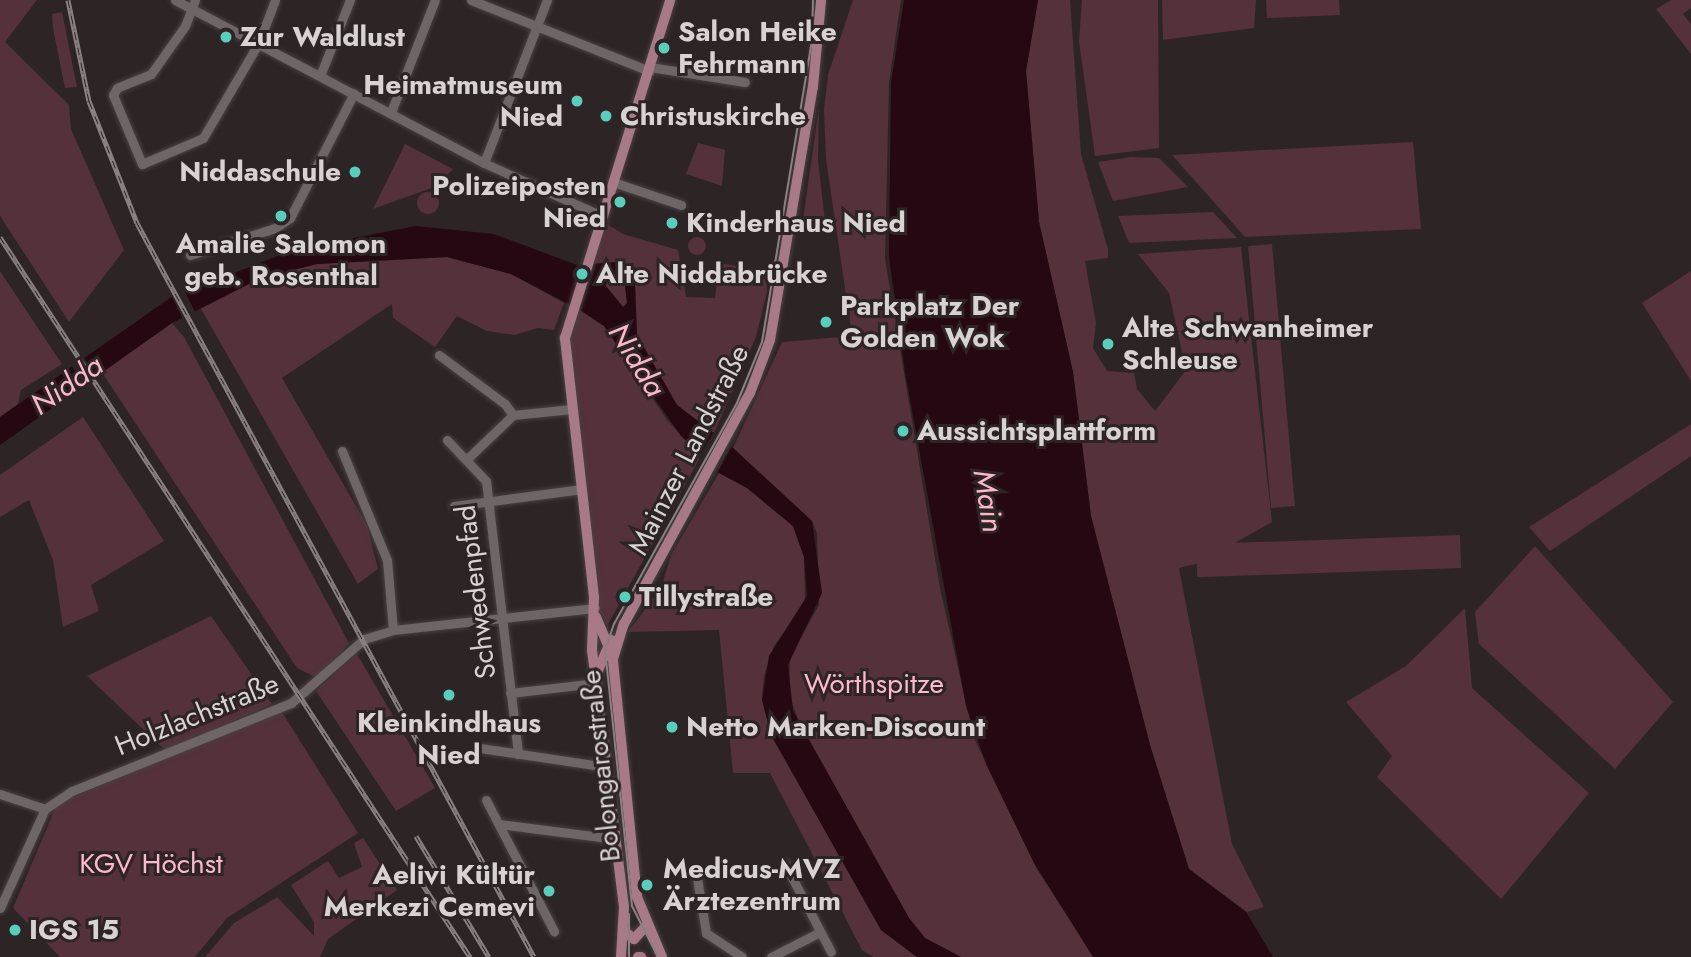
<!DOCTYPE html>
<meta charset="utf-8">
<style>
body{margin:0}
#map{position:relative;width:1691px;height:957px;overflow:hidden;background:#2d2426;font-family:Jost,sans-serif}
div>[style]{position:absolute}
.green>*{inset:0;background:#54313b;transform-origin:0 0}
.round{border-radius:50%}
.water>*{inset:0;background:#260812}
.pier>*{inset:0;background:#2d2426;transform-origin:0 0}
.roads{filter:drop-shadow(0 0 2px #484042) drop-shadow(0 0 2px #484042)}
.minor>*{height:9px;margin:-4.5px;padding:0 4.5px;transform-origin:4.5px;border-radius:4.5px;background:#6e6567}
.major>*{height:10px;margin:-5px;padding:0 5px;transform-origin:5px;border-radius:5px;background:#a87986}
.tram>*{height:2px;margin:-1px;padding:0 1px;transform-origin:1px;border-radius:1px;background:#898183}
.rail>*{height:5px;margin-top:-2.5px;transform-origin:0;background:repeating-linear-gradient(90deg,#2d2426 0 8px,#898183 0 16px);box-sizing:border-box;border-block:2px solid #898183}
.dots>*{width:19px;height:19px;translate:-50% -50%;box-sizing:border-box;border:4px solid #2d2426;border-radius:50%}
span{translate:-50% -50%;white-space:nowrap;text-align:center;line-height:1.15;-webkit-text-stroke:6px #2d2426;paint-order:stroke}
.poi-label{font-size:28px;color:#d8d2d3;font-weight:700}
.left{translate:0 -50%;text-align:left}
.right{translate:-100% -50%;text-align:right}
.street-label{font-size:28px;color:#d8d2d3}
.park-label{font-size:28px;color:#fdb8ca}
.water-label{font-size:30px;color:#fcb7c8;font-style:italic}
</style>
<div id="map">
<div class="green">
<i style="clip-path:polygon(0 0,37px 0,5px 42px,69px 105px,71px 129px,124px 250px,69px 322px,0 216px)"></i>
<i style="clip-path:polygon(853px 0,901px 0,889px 83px,885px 259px,940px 588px,974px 738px,1037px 869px,1094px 957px,961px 957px,925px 938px,909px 918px,804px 735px,789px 695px,790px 657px,819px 605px,817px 533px,812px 521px,733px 448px,782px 342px,852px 336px,826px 159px,824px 109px,828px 75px)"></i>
<i style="clip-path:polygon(1038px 0,1070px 0,1081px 154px,1108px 249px,1108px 258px,1085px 261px,1096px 323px,1093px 348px,1107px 371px,1134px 373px,1137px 389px,1155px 411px,1186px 370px,1169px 293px,1138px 254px,1241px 247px,1272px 522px,1199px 563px,1179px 568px,1232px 844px,1264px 907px,1247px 912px,1189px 869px,1150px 745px,1091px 516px,1073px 372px,1039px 222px,1026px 71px)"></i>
<i style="clip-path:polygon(1082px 0,1158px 0,1159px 148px,1095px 156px,1079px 41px)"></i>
<i style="clip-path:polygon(1162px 0,1256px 0,1254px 28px,1163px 40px)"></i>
<i style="clip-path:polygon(1266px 0,1339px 0,1340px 15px,1267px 18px)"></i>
<i style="clip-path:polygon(1671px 0,1691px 0,1691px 8px,1683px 14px,1691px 24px,1691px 54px,1656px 9px)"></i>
<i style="clip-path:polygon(62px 12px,77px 87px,65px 88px,53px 28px,52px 14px)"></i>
<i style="clip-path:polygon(819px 107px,818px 160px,826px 230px,801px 233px)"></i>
<i style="clip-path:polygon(1413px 142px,1421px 229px,1245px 237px,1172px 155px)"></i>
<i style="clip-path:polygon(698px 143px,725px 150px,722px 186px,686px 174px)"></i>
<i style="clip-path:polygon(405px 144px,453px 169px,437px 186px,373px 209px)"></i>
<i style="clip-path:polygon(1131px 157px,1159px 158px,1188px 187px,1113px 201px,1098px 162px)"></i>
<i class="round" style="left:417px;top:192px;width:22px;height:22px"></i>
<i style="clip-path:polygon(1213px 212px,1237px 238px,1129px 243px,1118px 216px)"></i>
<i style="clip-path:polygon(605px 223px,623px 234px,678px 250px,686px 297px,715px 298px,719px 263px,766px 271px,767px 292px,756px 337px,714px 433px,677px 405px,637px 335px,635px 285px,629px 273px,617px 263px,592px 266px)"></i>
<i class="round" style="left:688px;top:237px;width:18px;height:18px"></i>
<i style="left:1272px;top:244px;width:263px;height:24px;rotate:85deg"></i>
<i style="clip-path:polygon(447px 257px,511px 274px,564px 303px,554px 330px,538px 328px,514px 335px,487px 331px,457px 316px,435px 347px,393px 318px,392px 304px,282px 378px,367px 525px,378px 569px,358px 584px,200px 307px,261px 278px,317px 264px)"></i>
<i style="clip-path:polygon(0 271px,62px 364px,21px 390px,18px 404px,0 417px)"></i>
<i style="clip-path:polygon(1691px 271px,1691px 381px,1642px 303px)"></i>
<i style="clip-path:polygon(614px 274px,625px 284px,627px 303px,623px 307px,605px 285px)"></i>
<i style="clip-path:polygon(578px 309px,604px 326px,667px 420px,701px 456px,607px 626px,599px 609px,570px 336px)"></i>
<i style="clip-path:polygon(172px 323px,184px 337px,349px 643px,317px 678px,297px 668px,101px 371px)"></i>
<i style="clip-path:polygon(83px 417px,164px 541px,91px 585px,99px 611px,63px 627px,53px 560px,29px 500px,0 517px,0 475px)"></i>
<i style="clip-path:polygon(1691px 424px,1691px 456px,1550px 551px,1529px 527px)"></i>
<i style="clip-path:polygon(719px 473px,747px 488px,793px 526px,804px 557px,805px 603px,774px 646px,764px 676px,762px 700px,771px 735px,881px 930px,917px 957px,873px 957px,862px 950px,770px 773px,733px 773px,719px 630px,628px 632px,661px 588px,671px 555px)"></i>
<i style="left:1460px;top:535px;width:33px;height:264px;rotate:88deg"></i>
<i style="clip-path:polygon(1535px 546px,1673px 702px,1615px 769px,1479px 644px,1475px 612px)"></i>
<i style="clip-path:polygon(1465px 608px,1472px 688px,1589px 793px,1501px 899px,1377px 777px,1392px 756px,1346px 702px,1406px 666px)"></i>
<i style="clip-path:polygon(211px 616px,272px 704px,166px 751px,87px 676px)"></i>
<i style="clip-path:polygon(357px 654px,435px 788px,396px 811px,316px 691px)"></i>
<i style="clip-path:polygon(280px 709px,358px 833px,227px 918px,195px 957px,60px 957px,13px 908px,57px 804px)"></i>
<i style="clip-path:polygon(363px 838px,397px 890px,328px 939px,320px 957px,205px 957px,234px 923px,277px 897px,314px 936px,314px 922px,291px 885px,328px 861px,339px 878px,362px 867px,354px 843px)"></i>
</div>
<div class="water">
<i style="clip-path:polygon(904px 0,1038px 0,1026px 71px,1039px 222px,1073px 372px,1091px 516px,1150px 745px,1189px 869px,1246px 912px,1273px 957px,1093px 957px,1034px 863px,986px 764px,966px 706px,905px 372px,889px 257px,891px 83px)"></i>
<i style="clip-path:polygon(evenodd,416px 226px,494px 234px,577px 265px,617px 262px,629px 273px,635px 285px,637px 335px,677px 405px,733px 448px,812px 521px,822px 593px,788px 665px,793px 711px,909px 918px,925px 938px,961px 957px,917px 957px,881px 930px,771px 735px,762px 700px,769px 656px,807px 596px,804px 557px,793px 526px,747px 488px,719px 473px,681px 436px,604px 326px,580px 310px,511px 274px,447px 257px,317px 264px,261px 278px,172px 323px,0 445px,0 417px,170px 298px,296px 249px,416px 226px,614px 274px,625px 285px,627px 303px,623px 307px,605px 285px,614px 274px)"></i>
</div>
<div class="pier">
<i style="left:183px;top:288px;width:28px;height:14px;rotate:63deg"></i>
<i style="left:82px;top:354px;width:28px;height:15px;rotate:58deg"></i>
<i style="clip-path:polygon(715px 430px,733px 444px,716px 475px,698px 458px)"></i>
</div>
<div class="roads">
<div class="minor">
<i style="left:175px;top:0;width:349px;rotate:27.8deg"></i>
<i style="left:484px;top:163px;width:129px;rotate:24.2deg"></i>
<i style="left:195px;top:0;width:28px;rotate:111deg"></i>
<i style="left:185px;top:26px;width:59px;rotate:125.3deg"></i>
<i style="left:151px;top:74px;width:37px;rotate:158deg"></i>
<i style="left:117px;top:88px;width:8px;rotate:120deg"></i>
<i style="left:113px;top:95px;width:75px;rotate:67.2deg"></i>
<i style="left:142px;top:164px;width:66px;rotate:-23.1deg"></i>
<i style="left:203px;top:138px;width:111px;rotate:-59.7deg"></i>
<i style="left:259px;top:42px;width:45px;rotate:-69.1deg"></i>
<i style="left:471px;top:0;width:192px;rotate:21.7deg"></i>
<i style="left:650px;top:67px;width:96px;rotate:9deg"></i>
<i style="left:320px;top:76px;width:82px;rotate:-68.5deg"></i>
<i style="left:391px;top:112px;width:120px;rotate:-68.6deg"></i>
<i style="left:484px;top:163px;width:175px;rotate:-68.9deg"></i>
<i style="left:613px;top:182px;width:72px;rotate:18.7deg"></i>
<i style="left:190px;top:255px;width:89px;rotate:-17.6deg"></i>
<i style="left:275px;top:228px;width:18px;rotate:-34deg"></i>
<i style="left:290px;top:218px;width:140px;rotate:-62.9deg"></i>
<i style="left:439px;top:355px;width:82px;rotate:36.6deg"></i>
<i style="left:505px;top:404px;width:14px;rotate:54deg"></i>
<i style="left:447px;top:440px;width:57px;rotate:46.4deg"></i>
<i style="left:486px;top:481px;width:275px;rotate:83.3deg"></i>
<i style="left:342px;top:451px;width:118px;rotate:67.6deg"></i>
<i style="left:387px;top:560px;width:70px;rotate:85.1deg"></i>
<i style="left:467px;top:459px;width:64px;rotate:-43.7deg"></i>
<i style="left:513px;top:415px;width:59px;rotate:-5.8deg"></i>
<i style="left:454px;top:506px;width:129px;rotate:-7.6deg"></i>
<i style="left:510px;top:693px;width:88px;rotate:-6.6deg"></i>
<i style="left:480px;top:748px;width:128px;rotate:8.5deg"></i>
<i style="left:0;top:794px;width:47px;rotate:18.4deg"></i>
<i style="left:486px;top:800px;width:148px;rotate:62.6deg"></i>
<i style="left:499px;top:824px;width:118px;rotate:7.3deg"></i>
<i style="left:785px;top:864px;width:99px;rotate:62.4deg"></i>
<i style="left:697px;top:878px;width:56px;rotate:80.7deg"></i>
<i style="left:706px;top:933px;width:43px;rotate:33.7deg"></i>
<i style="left:0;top:908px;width:109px;rotate:-65.6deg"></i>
<i style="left:45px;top:809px;width:32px;rotate:-34deg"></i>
<i style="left:72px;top:791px;width:236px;rotate:-21.9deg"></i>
<i style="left:291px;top:703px;width:97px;rotate:-41.2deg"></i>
<i style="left:364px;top:639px;width:30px;rotate:-17deg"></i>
<i style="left:393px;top:630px;width:203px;rotate:-6.2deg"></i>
<i style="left:771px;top:957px;width:55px;rotate:-27deg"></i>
</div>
<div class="major">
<i style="left:596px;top:617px;width:39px;rotate:67deg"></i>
<i style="left:597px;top:673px;width:36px;rotate:-67deg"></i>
<i style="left:624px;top:931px;width:13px;rotate:39deg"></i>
<i style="left:634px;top:939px;width:18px;rotate:-47deg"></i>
<i style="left:621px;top:957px;width:50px;rotate:-86.6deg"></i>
<i style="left:624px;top:907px;width:259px;rotate:-97.1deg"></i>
<i style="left:592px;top:650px;width:53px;rotate:-87.8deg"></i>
<i style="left:594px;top:597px;width:261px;rotate:-96.4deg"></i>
<i style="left:565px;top:338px;width:354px;rotate:-72.7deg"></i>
<i style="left:638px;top:957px;width:3px"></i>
<i style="left:662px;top:957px;width:65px;rotate:-112.6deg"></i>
<i style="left:637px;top:897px;width:239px;rotate:-95.8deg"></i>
<i style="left:613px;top:659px;width:37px;rotate:-73deg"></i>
<i style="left:624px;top:624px;width:263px;rotate:-61.4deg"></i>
<i style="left:750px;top:393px;width:57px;rotate:-69.3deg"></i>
<i style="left:770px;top:340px;width:257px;rotate:-80.4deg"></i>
<i style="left:813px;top:87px;width:87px;rotate:-84.7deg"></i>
</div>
</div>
<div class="tram">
<i style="left:629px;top:957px;width:43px;rotate:-90deg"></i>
<i style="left:658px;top:957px;width:57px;rotate:-117deg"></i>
<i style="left:632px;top:906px;width:257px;rotate:-96deg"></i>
<i style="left:605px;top:650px;width:28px;rotate:-71deg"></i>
<i style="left:614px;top:624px;width:253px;rotate:-60.9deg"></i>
<i style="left:737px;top:403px;width:66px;rotate:-67.7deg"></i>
<i style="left:762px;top:342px;width:306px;rotate:-80.6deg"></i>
<i style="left:812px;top:40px;width:40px;rotate:-88.6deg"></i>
</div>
<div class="rail">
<i style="left:68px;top:0;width:103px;rotate:78.3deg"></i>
<i style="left:89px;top:101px;width:131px;rotate:68.5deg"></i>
<i style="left:137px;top:223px;width:834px;rotate:61.59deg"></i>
<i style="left:0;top:237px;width:860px;rotate:56.86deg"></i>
<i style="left:416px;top:836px;width:141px;rotate:58.9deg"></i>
</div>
<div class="dots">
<i style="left:226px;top:37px;background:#5acebd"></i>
<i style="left:664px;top:48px;background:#5acebd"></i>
<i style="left:577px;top:101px;background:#5acebd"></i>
<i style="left:606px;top:116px;background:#5acebd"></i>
<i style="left:355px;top:172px;background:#5acebd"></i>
<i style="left:620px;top:202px;background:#5acebd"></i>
<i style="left:281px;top:216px;background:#5acebd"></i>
<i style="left:672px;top:223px;background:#5acebd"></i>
<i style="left:582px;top:274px;background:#5acebd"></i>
<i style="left:826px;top:322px;background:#5acebd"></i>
<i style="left:1108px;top:344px;background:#5acebd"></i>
<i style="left:903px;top:431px;background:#5acebd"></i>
<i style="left:625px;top:597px;background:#5acebd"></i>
<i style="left:449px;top:695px;background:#5acebd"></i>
<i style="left:672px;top:727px;background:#5acebd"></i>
<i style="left:647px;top:885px;background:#5acebd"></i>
<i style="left:549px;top:891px;background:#5acebd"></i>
<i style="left:15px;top:930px;background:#5acebd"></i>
</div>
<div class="poi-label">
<span class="left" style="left:678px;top:48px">Salon Heike<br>Fehrmann</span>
<span class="left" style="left:240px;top:37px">Zur Waldlust</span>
<span class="right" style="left:563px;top:101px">Heimatmuseum<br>Nied</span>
<span class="left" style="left:620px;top:116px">Christuskirche</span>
<span class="right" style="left:341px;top:172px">Niddaschule</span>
<span class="right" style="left:606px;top:202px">Polizeiposten<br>Nied</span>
<span class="left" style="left:686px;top:223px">Kinderhaus Nied</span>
<span style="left:281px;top:260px">Amalie Salomon<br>geb. Rosenthal</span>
<span class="left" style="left:596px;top:274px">Alte Niddabrücke</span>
<span class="left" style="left:840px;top:322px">Parkplatz Der<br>Golden Wok</span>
<span class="left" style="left:1122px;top:344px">Alte Schwanheimer<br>Schleuse</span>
<span class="left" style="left:917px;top:431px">Aussichtsplattform</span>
<span class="left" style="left:639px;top:597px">Tillystraße</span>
<span style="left:449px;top:739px">Kleinkindhaus<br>Nied</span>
<span class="left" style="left:686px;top:727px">Netto Marken-Discount</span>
<span class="left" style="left:663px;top:885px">Medicus-MVZ<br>Ärztezentrum</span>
<span class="right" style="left:535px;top:891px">Aelivi Kültür<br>Merkezi Cemevi</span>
<span class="left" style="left:29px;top:930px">IGS 15</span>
</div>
<div class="street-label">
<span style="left:689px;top:450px;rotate:-63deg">Mainzer Landstraße</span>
<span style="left:476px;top:592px;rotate:-97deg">Schwedenpfad</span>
<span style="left:197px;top:715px;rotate:-22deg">Holzlachstraße</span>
<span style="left:601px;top:766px;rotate:-96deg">Bolongarostraße</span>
</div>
<div class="park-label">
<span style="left:874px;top:684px">Wörthspitze</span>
<span style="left:151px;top:864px">KGV Höchst</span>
</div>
<div class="water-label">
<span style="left:637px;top:360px;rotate:58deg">Nidda</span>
<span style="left:67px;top:385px;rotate:-35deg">Nidda</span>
<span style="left:988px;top:501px;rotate:81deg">Main</span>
</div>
</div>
